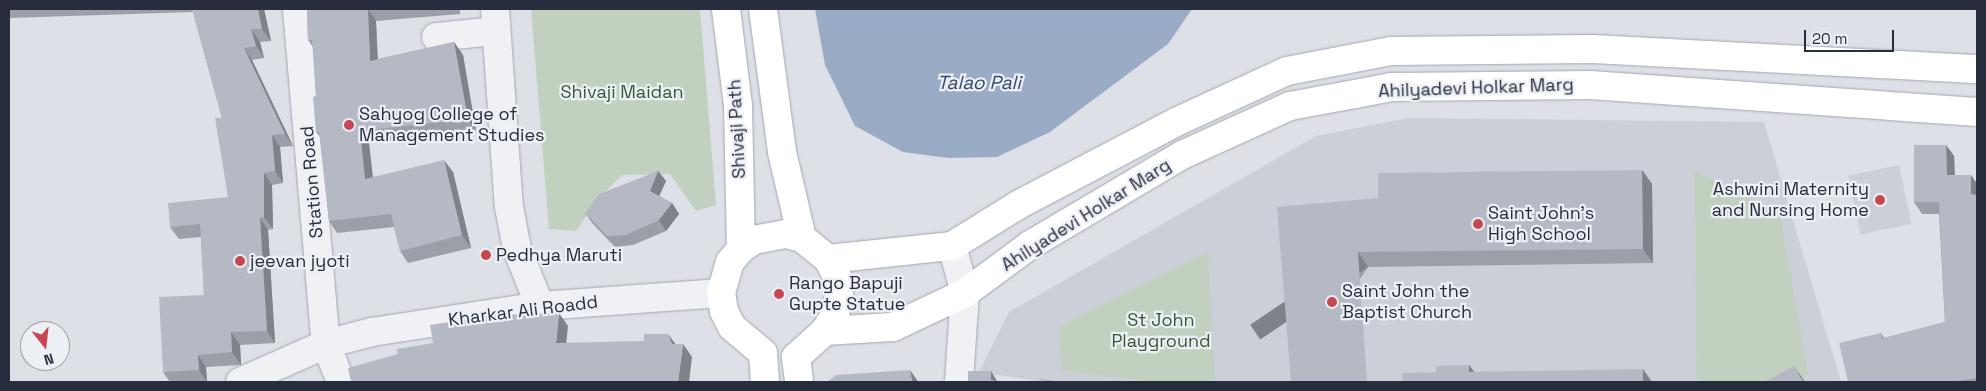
<!DOCTYPE html>
<style>
body{margin:0}
#map{position:relative;width:1986px;height:391px;overflow:hidden;background:#dde0e6;font-family:"Space Grotesk",sans-serif}
div>[style]{position:absolute}
.built>*{inset:0;background:#cbcfd8;transform-origin:0 0}
.green>*{inset:0;background:#c2d0bf}
.water>*{inset:0;background:#9aabc5}
.roads{filter:drop-shadow(0 0 1px #a3a7b0) drop-shadow(0 0 1px #a3a7b0)}
.minor>*{height:28px;margin:-14px;padding:0 14px;transform-origin:14px;border-radius:14px;background:#f0f1f5}
.tertiary>*{height:28px;margin:-14px;padding:0 14px;transform-origin:14px;border-radius:14px;background:#f0f1f5}
.secondary>*{height:28px;margin:-14px;padding:0 14px;transform-origin:14px;border-radius:14px;background:#fff}
.wall>*{inset:0;background:#9c9fa8}
.shaded-wall>*{inset:0;background:#7f8288;transform-origin:0 0}
.building>*{inset:0;background:#b5b9c3}
.dots>*{width:14px;height:14px;translate:-50% -50%;box-sizing:border-box;border:2px solid #eceff4;border-radius:50%}
span{translate:-50% -50%;white-space:nowrap;text-align:center;line-height:1.15;-webkit-text-stroke:4.5px #eceff4;paint-order:stroke}
.street-label{font-size:18px;color:#272d3c}
.park-label{font-size:18px;color:#395736}
.poi-label{font-size:18px;color:#272d3c}
.left{translate:0 -50%;text-align:left}
.right{translate:-100% -50%;text-align:right}
.water-label{font-size:19px;color:#34496e;font-style:italic}
.frame{position:absolute;inset:0;border:10px solid #272d3c;pointer-events:none}
.north{position:absolute;left:20px;top:321px;width:50px;height:50px;box-sizing:border-box;background:#eceff4;border:1px solid #9da1aa;border-radius:50%;rotate:164deg;font-size:14px;font-weight:700;line-height:20px;text-align:center;color:#272d3c}
.north::after{content:'';display:block;margin:auto;width:18px;height:22px;background:#c74750;clip-path:polygon(50% 0,100% 100%,50% 72%,0 100%)}
.scale{position:absolute;left:1804px;top:30px;width:90px;height:22px;box-sizing:border-box;border:2px solid #272d3c;border-top:0;padding-left:6px;font-size:15px;line-height:18px;white-space:nowrap;color:#272d3c;-webkit-text-stroke:4px #eceff4;paint-order:stroke}
</style>
<div id="map">
<div class="built">
<i style="clip-path:polygon(1408px 118px,1764px 122px,1841px 382px,1045px 382px,979px 372px,1009px 312px,1316px 136px)"></i>
<i style="left:1899px;top:165px;width:60px;height:52px;rotate:78deg"></i>
</div>
<div class="green">
<i style="clip-path:polygon(531px 9px,700px 9px,716px 205px,696px 211px,670px 174px,622px 175px,598px 199px,576px 231px,549px 229px)"></i>
<i style="clip-path:polygon(1694px 170px,1780px 215px,1808px 375px,1793px 382px,1697px 382px)"></i>
<i style="clip-path:polygon(1208px 252px,1215px 382px,1151px 382px,1062px 370px,1059px 327px)"></i>
</div>
<div class="water">
<i style="clip-path:polygon(815px 9px,1192px 9px,1168px 44px,1050px 132px,997px 157px,948px 158px,903px 152px,855px 126px,825px 65px)"></i>
</div>
<div class="roads">
<div class="minor">
<i style="left:495px;top:9px;width:198px;rotate:86deg"></i>
<i style="left:509px;top:207px;width:43px;rotate:79.2deg"></i>
<i style="left:517px;top:249px;width:61px;rotate:68deg"></i>
<i style="left:436px;top:37px;width:60px;rotate:-5.7deg"></i>
<i style="left:952px;top:246px;width:49px;rotate:74.5deg"></i>
<i style="left:965px;top:293px;width:89px;rotate:93.9deg"></i>
<i style="left:240px;top:382px;width:94px;rotate:-23.8deg"></i>
</div>
<div class="tertiary">
<i style="left:297px;top:9px;width:336px;rotate:85.1deg"></i>
<i style="left:326px;top:344px;width:41px;rotate:68.5deg"></i>
<i style="left:326px;top:344px;width:48px;rotate:-14.6deg"></i>
<i style="left:372px;top:332px;width:170px;rotate:-8.8deg"></i>
<i style="left:540px;top:306px;width:181px;rotate:-4.1deg"></i>
</div>
<div class="secondary">
<i style="left:726px;top:9px;width:98px;rotate:82.9deg"></i>
<i style="left:738px;top:106px;width:143px;rotate:88.8deg"></i>
<i style="left:763px;top:9px;width:144px;rotate:82.4deg"></i>
<i style="left:782px;top:152px;width:88px;rotate:76.9deg"></i>
<i style="left:828px;top:259px;width:125px;rotate:-6deg"></i>
<i style="left:952px;top:246px;width:78px;rotate:-31.8deg"></i>
<i style="left:1018px;top:205px;width:178px;rotate:-27.7deg"></i>
<i style="left:1176px;top:122px;width:122px;rotate:-24.7deg"></i>
<i style="left:1287px;top:71px;width:106px;rotate:-10.9deg"></i>
<i style="left:1391px;top:51px;width:202px;rotate:-0.6deg"></i>
<i style="left:1593px;top:49px;width:385px;rotate:3deg"></i>
<i style="left:825px;top:331px;width:68px;rotate:-3.4deg"></i>
<i style="left:893px;top:327px;width:80px;rotate:-25.3deg"></i>
<i style="left:965px;top:293px;width:81px;rotate:-36.4deg"></i>
<i style="left:1030px;top:245px;width:177px;rotate:-30.6deg"></i>
<i style="left:1182px;top:155px;width:119px;rotate:-24.4deg"></i>
<i style="left:1290px;top:106px;width:66px;rotate:-10.5deg"></i>
<i style="left:1355px;top:94px;width:37px;rotate:-11deg"></i>
<i style="left:1391px;top:87px;width:199px;rotate:-0.6deg"></i>
<i style="left:1590px;top:85px;width:388px;rotate:4deg"></i>
<i style="left:765px;top:382px;width:29px;rotate:-94deg"></i>
<i style="left:763px;top:353px;width:40px;rotate:-140deg"></i>
<i style="left:732px;top:327px;width:18px;rotate:-117deg"></i>
<i style="left:724px;top:311px;width:18px;rotate:-99deg"></i>
<i style="left:721px;top:293px;width:32px;rotate:-74deg"></i>
<i style="left:730px;top:262px;width:17px;rotate:-50deg"></i>
<i style="left:741px;top:249px;width:16px;rotate:-35deg"></i>
<i style="left:754px;top:240px;width:33px;rotate:-11deg"></i>
<i style="left:786px;top:234px;width:16px;rotate:14deg"></i>
<i style="left:802px;top:238px;width:33px;rotate:39deg"></i>
<i style="left:828px;top:259px;width:20px;rotate:63deg"></i>
<i style="left:837px;top:277px;width:19px;rotate:84deg"></i>
<i style="left:839px;top:296px;width:19px;rotate:102deg"></i>
<i style="left:835px;top:315px;width:19px;rotate:122deg"></i>
<i style="left:825px;top:331px;width:39px;rotate:138deg"></i>
<i style="left:796px;top:357px;width:25px;rotate:83deg"></i>
</div>
</div>
<div class="wall">
<i style="clip-path:polygon(9px 9px,264px 9px,271px 41px,260px 42px,264px 58px,252px 60px,293px 146px,280px 147px,283px 183px,272px 185px,273px 229px,268px 230px,275px 343px,240px 345px,241px 365px,206px 367px,207px 382px,170px 382px,163px 372px,204px 295px,201px 237px,179px 239px,170px 227px,228px 197px,222px 118px,193px 12px,9px 18px)"></i>
<i style="clip-path:polygon(307px 9px,460px 9px,460px 14px,376px 21px,378px 59px,454px 42px,463px 55px,476px 131px,369px 143px,373px 177px,453px 172px,471px 248px,408px 263px,400px 251px,394px 227px,337px 233px,329px 221px,320px 137px,316px 132px,316px 96px,313px 47px,308px 40px)"></i>
<i style="clip-path:polygon(1946px 145px,1954px 156px,1955px 175px,1971px 175px,1977px 184px,1977px 382px,1848px 382px,1881px 333px,1884px 338px,1945px 322px,1939px 214px,1922px 214px,1914px 202px)"></i>
<i style="clip-path:polygon(1642px 170px,1652px 184px,1653px 263px,1368px 267px,1291px 382px,1378px 198px)"></i>
<i style="clip-path:polygon(658px 171px,666px 181px,659px 196px,672px 203px,679px 214px,666px 231px,633px 245px,615px 247px,593px 224px,585px 213px)"></i>
</div>
<div class="shaded-wall">
<i style="clip-path:polygon(258px 9px,264px 9px,271px 41px,262px 29px)"></i>
<i style="clip-path:polygon(368px 9px,376px 21px,378px 73px,370px 61px)"></i>
<i style="clip-path:polygon(251px 29px,260px 42px,264px 58px,256px 46px)"></i>
<i style="clip-path:polygon(454px 42px,463px 55px,476px 131px,468px 119px)"></i>
<i style="clip-path:polygon(244px 48px,252px 60px,293px 146px,285px 134px)"></i>
<i style="clip-path:polygon(360px 131px,369px 143px,374px 191px,365px 179px)"></i>
<i style="clip-path:polygon(272px 135px,280px 147px,283px 183px,275px 171px)"></i>
<i style="clip-path:polygon(1946px 145px,1954px 156px,1955px 187px,1947px 175px)"></i>
<i style="clip-path:polygon(444px 160px,453px 172px,471px 248px,462px 235px)"></i>
<i style="clip-path:polygon(1642px 170px,1652px 184px,1653px 263px,1643px 249px)"></i>
<i style="clip-path:polygon(658px 171px,666px 181px,657px 201px,650px 191px)"></i>
<i style="clip-path:polygon(264px 173px,272px 185px,273px 229px,264px 217px)"></i>
<i style="clip-path:polygon(1971px 175px,1977px 184px,1977px 203px,1971px 194px)"></i>
<i style="clip-path:polygon(672px 203px,679px 214px,666px 231px,659px 220px)"></i>
<i style="clip-path:polygon(260px 218px,268px 230px,275px 343px,267px 331px)"></i>
<i style="left:1358px;top:252px;width:18px;height:130px;rotate:56deg"></i>
<i style="clip-path:polygon(559px 313px,568px 326px,565px 356px,556px 343px)"></i>
<i style="clip-path:polygon(231px 332px,240px 345px,241px 365px,232px 352px)"></i>
<i style="clip-path:polygon(668px 334px,677px 346px,672px 344px)"></i>
<i style="clip-path:polygon(683px 344px,692px 357px,689px 382px,678px 382px)"></i>
<i style="clip-path:polygon(198px 355px,206px 367px,207px 382px,199px 370px)"></i>
<i style="clip-path:polygon(1469px 365px,1480px 379px,1469px 372px)"></i>
<i style="clip-path:polygon(1794px 366px,1805px 382px,1803px 382px)"></i>
<i style="clip-path:polygon(1643px 369px,1652px 382px,1643px 382px)"></i>
<i style="clip-path:polygon(910px 370px,917px 380px,918px 382px,912px 382px)"></i>
<i style="clip-path:polygon(991px 371px,997px 381px,997px 382px,991px 380px)"></i>
</div>
<div class="building">
<i style="clip-path:polygon(192px 9px,258px 9px,262px 29px,251px 29px,256px 46px,244px 48px,285px 134px,272px 135px,275px 171px,264px 173px,264px 217px,260px 218px,267px 331px,231px 332px,232px 352px,198px 355px,199px 370px,163px 372px,159px 297px,204px 295px,200px 224px,170px 227px,168px 203px,228px 197px,215px 118px,222px 118px)"></i>
<i style="clip-path:polygon(307px 9px,369px 9px,368px 9px,370px 61px,454px 42px,468px 119px,360px 131px,365px 179px,444px 160px,462px 235px,400px 251px,391px 214px,329px 221px,319px 132px,316px 132px,313px 97px,316px 96px,312px 40px,308px 40px)"></i>
<i style="clip-path:polygon(1914px 145px,1946px 145px,1947px 175px,1971px 175px,1971px 194px,1977px 195px,1977px 378px,1949px 382px,1848px 382px,1839px 343px,1881px 333px,1882px 339px,1945px 322px,1939px 202px,1914px 202px)"></i>
<i style="clip-path:polygon(1642px 170px,1643px 249px,1358px 252px,1367px 382px,1291px 382px,1277px 207px,1378px 198px,1378px 173px)"></i>
<i style="clip-path:polygon(658px 171px,650px 191px,672px 203px,659px 220px,626px 235px,607px 236px,585px 213px,599px 194px)"></i>
<i style="clip-path:polygon(559px 313px,556px 343px,644px 341px,644px 334px,668px 334px,672px 344px,683px 344px,678px 382px,351px 382px,348px 368px,398px 354px,397px 349px,433px 343px,430px 325px,495px 315px)"></i>
<i style="clip-path:polygon(1469px 365px,1469px 372px,1643px 369px,1643px 382px,1403px 382px,1402px 373px,1436px 372px,1436px 366px)"></i>
<i style="clip-path:polygon(1794px 366px,1803px 382px,1764px 382px)"></i>
<i style="clip-path:polygon(910px 370px,912px 382px,827px 382px,836px 375px)"></i>
<i style="clip-path:polygon(968px 371px,991px 371px,991px 380px,1002px 382px,968px 382px)"></i>
<i style="clip-path:polygon(1039px 378px,1060px 382px,1044px 382px)"></i>
</div>
<div class="dots">
<i style="left:349px;top:125px;background:#c74750"></i>
<i style="left:1880px;top:200px;background:#c74750"></i>
<i style="left:1478px;top:224px;background:#c74750"></i>
<i style="left:486px;top:255px;background:#c74750"></i>
<i style="left:240px;top:261px;background:#c74750"></i>
<i style="left:779px;top:294px;background:#c74750"></i>
<i style="left:1332px;top:302px;background:#c74750"></i>
</div>
<div class="street-label">
<span style="left:1476px;top:88px;rotate:-2deg">Ahilyadevi Holkar Marg</span>
<span style="left:737px;top:129px;rotate:-93deg">Shivaji Path</span>
<span style="left:312px;top:182px;rotate:-95deg">Station Road</span>
<span style="left:1086px;top:215px;rotate:-32deg">Ahilyadevi Holkar Marg</span>
<span style="left:523px;top:311px;rotate:-7deg">Kharkar Ali Roadd</span>
</div>
<div class="park-label">
<span style="left:622px;top:92px">Shivaji Maidan</span>
<span style="left:1161px;top:331px">St John<br>Playground</span>
</div>
<div class="poi-label">
<span class="left" style="left:359px;top:125px">Sahyog College of<br>Management Studies</span>
<span class="right" style="left:1869px;top:200px">Ashwini Maternity<br>and Nursing Home</span>
<span class="left" style="left:1488px;top:224px">Saint John's<br>High School</span>
<span class="left" style="left:496px;top:255px">Pedhya Maruti</span>
<span class="left" style="left:250px;top:261px">jeevan jyoti</span>
<span class="left" style="left:789px;top:294px">Rango Bapuji<br>Gupte Statue</span>
<span class="left" style="left:1342px;top:302px">Saint John the<br>Baptist Church</span>
</div>
<div class="water-label">
<span style="left:979px;top:83px">Talao Pali</span>
</div>
<div class="frame"></div>
<div class="north">N</div>
<div class="scale">20 m</div>
</div>
